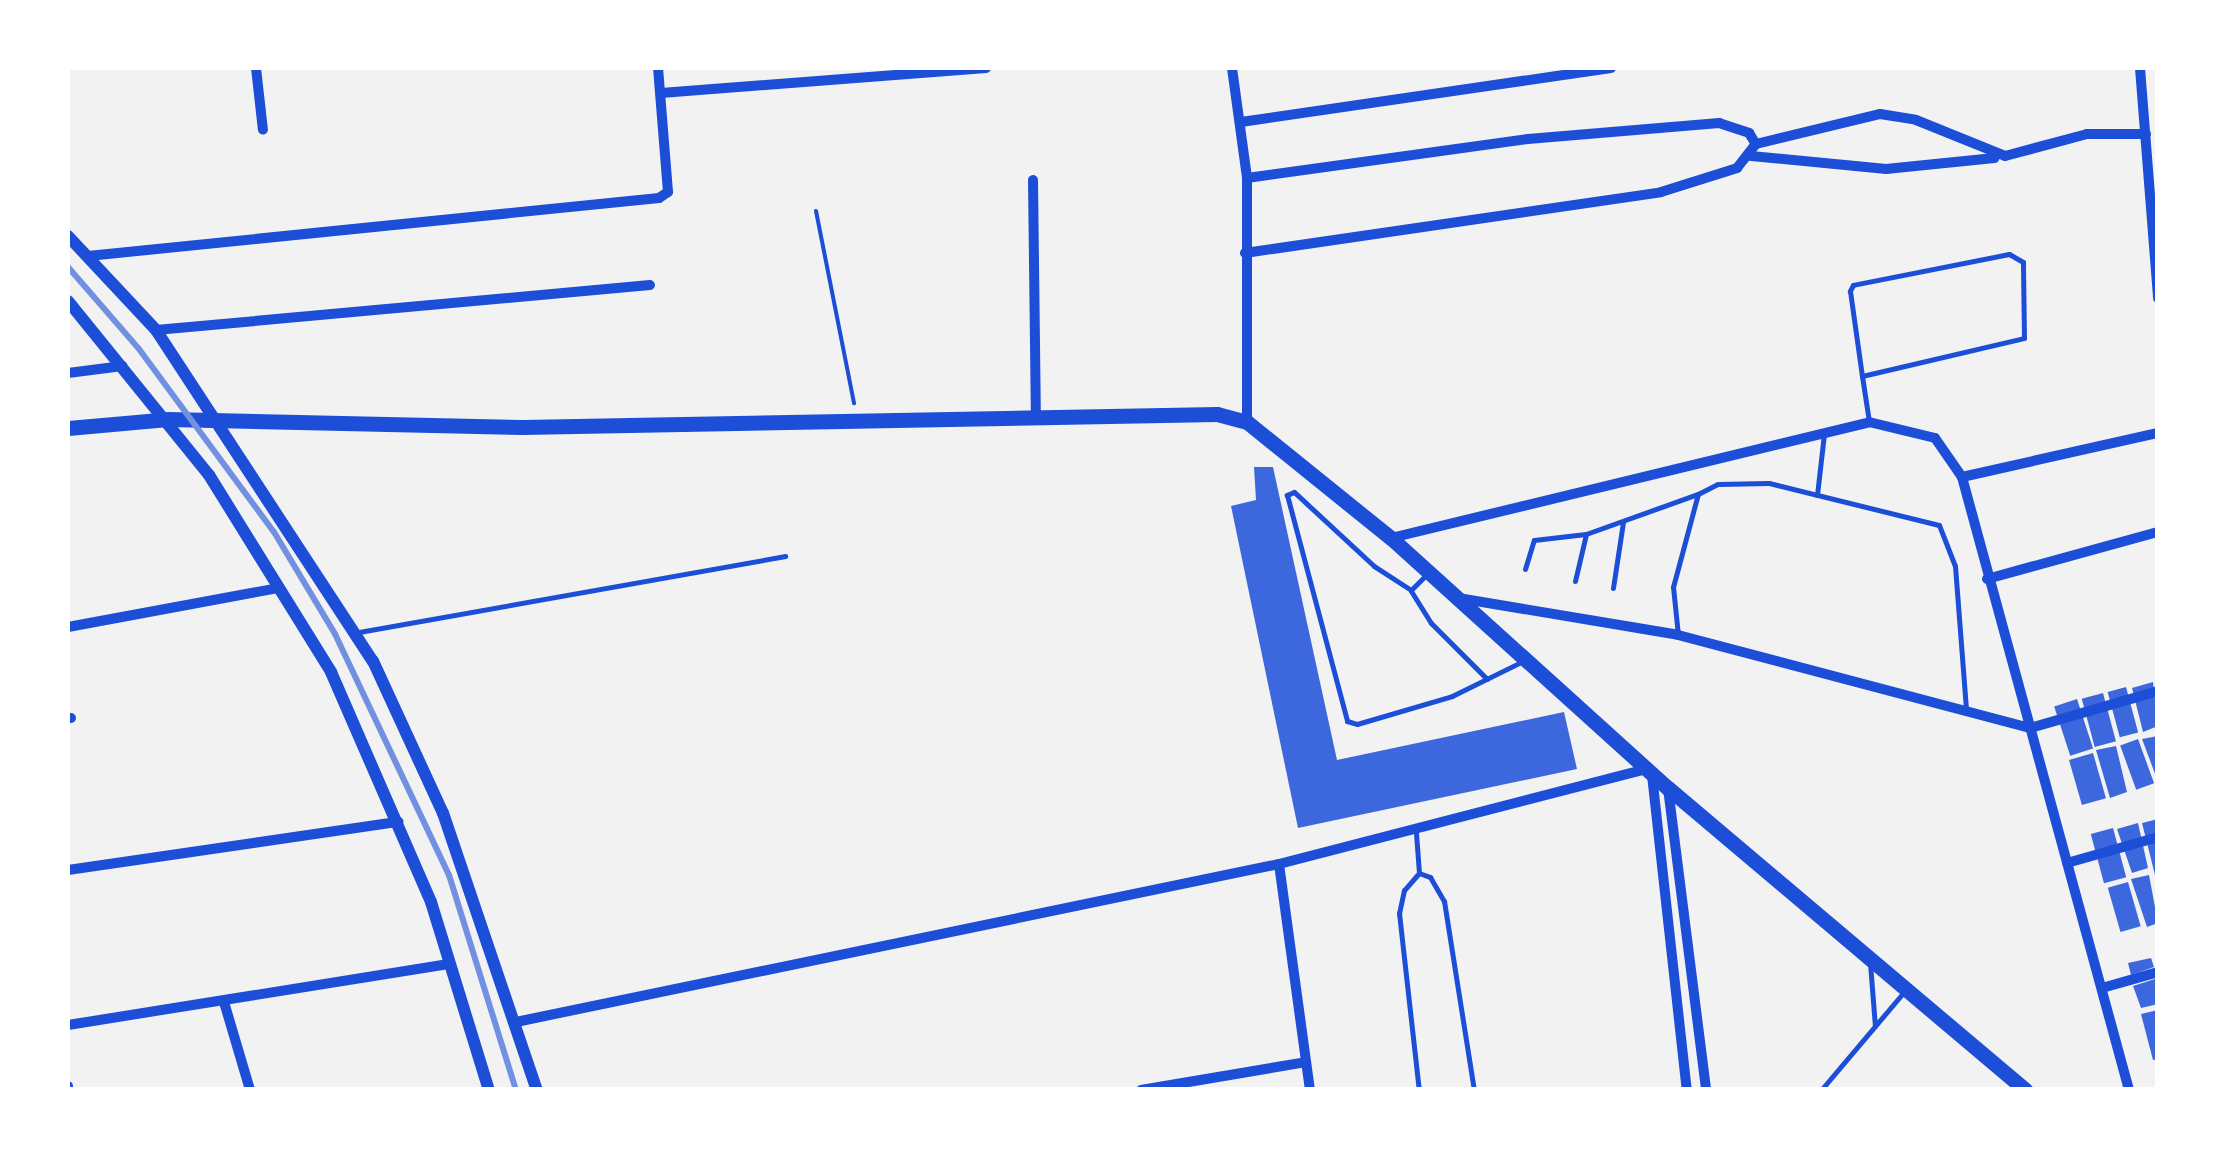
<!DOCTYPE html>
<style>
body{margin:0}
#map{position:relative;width:2225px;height:1157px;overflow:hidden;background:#f2f2f2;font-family:Ubuntu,sans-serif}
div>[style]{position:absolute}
.building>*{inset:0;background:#3d67dc;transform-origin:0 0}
.path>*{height:4px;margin:-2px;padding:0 2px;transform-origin:2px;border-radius:2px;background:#1d4ed8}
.service>*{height:5px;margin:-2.5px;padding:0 2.5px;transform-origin:2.5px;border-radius:2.5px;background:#1d4ed8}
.minor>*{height:10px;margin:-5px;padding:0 5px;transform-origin:5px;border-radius:5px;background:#1d4ed8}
.tertiary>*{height:12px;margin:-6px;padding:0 6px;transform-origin:6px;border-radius:6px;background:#1d4ed8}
.secondary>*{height:15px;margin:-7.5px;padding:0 7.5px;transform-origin:7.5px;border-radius:7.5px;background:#1d4ed8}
.rail>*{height:6px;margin:-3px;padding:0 3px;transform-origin:3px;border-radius:3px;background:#7290e2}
span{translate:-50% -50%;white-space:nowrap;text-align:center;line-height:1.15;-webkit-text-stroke:9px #fff;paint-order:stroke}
.frame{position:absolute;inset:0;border:70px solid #fff;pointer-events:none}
</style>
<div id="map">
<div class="building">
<i style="clip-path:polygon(1254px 467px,1273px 467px,1337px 760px,1564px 712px,1577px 769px,1298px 828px,1231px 506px,1256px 500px)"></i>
<i style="clip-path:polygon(2153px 682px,2158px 726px,2143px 732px,2132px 688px)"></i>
<i style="left:2126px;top:687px;width:47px;height:19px;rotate:75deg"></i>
<i style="left:2103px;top:693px;width:50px;height:22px;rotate:75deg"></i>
<i style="left:2077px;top:699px;width:52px;height:24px;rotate:72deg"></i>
<i style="clip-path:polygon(2158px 736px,2158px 779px,2157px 779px,2142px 739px)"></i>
<i style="left:2138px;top:739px;width:47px;height:19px;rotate:70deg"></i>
<i style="clip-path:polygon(2116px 746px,2127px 792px,2110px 798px,2096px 750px)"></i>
<i style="left:2093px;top:753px;width:47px;height:25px;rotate:74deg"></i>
<i style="clip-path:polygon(2158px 819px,2158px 883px,2157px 883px,2142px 823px)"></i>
<i style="clip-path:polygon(2138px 823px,2148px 868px,2132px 873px,2117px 829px)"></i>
<i style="left:2113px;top:828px;width:51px;height:23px;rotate:75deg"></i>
<i style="clip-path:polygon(2149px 875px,2158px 923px,2147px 927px,2131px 879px)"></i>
<i style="left:2128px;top:882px;width:46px;height:21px;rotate:74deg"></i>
<i style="clip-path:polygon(2151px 958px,2154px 967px,2131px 975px,2128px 963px)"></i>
<i style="clip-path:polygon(2158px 978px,2158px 1004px,2141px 1008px,2133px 986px)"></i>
<i style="clip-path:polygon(2158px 1010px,2158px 1059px,2153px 1060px,2141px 1014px)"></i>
</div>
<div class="path">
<i style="left:816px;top:211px;width:196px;rotate:78.8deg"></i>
</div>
<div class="service">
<i style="left:1862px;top:376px;width:166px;rotate:-13.2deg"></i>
<i style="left:2024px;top:338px;width:76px;rotate:-90.8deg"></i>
<i style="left:2023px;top:262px;width:16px;rotate:-150deg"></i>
<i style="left:2009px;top:254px;width:159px;rotate:168.8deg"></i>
<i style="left:1853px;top:285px;width:7px;rotate:117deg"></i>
<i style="left:1850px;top:291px;width:86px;rotate:82deg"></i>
<i style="left:1862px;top:376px;width:47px;rotate:81.3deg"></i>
<i style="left:1817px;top:495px;width:61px;rotate:-83.5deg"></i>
<i style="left:1525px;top:569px;width:30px;rotate:-73deg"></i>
<i style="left:1534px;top:540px;width:52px;rotate:-6.6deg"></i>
<i style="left:1586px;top:534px;width:119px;rotate:-19.7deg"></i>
<i style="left:1427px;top:574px;width:23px;rotate:135deg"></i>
<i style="left:1411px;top:590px;width:44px;rotate:-147deg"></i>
<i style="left:1374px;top:566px;width:109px;rotate:-137.2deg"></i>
<i style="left:1294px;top:492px;width:8px;rotate:157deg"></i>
<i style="left:1287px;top:495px;width:234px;rotate:75.1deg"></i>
<i style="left:1347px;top:721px;width:10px;rotate:17deg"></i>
<i style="left:1357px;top:724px;width:99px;rotate:-16.4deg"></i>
<i style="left:1452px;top:696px;width:79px;rotate:-26.2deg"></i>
<i style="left:1575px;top:581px;width:48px;rotate:-76.8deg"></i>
<i style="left:1613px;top:588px;width:67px;rotate:-81.4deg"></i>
<i style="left:1411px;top:591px;width:38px;rotate:58deg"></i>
<i style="left:1431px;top:623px;width:79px;rotate:45deg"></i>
<i style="left:359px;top:632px;width:433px;rotate:-10.1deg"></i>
<i style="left:1678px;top:635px;width:48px;rotate:-95.9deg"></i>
<i style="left:1673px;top:587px;width:96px;rotate:-75deg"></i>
<i style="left:1698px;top:494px;width:22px;rotate:-27deg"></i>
<i style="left:1718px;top:484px;width:51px;rotate:-1.1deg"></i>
<i style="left:1769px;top:483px;width:175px;rotate:13.9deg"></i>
<i style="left:1939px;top:525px;width:44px;rotate:68.7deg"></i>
<i style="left:1955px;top:566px;width:142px;rotate:85.6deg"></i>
<i style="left:1416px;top:833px;width:40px;rotate:85.7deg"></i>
<i style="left:1419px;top:873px;width:23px;rotate:131deg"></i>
<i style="left:1404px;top:890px;width:24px;rotate:102deg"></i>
<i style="left:1399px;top:913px;width:178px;rotate:83.6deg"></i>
<i style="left:1419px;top:873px;width:12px;rotate:20deg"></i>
<i style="left:1430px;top:877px;width:28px;rotate:60deg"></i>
<i style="left:1444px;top:901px;width:191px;rotate:81deg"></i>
<i style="left:1870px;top:963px;width:63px;rotate:85.5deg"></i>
<i style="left:1821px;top:1090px;width:127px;rotate:-49.8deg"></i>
</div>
<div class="minor">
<i style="left:256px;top:68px;width:62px;rotate:83.6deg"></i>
<i style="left:1232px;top:68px;width:111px;rotate:82.2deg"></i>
<i style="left:1247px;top:178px;width:244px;rotate:90deg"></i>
<i style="left:2140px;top:68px;width:231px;rotate:85.5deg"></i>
<i style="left:661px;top:93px;width:326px;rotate:-4.4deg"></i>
<i style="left:1241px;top:122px;width:374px;rotate:-8.3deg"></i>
<i style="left:1751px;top:156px;width:136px;rotate:5.5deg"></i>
<i style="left:1886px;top:169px;width:109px;rotate:-5.8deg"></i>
<i style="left:1247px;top:178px;width:284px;rotate:-7.9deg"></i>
<i style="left:1528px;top:139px;width:192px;rotate:-4.8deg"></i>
<i style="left:1719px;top:123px;width:32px;rotate:18deg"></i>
<i style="left:1749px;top:133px;width:13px;rotate:58deg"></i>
<i style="left:1033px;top:180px;width:236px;rotate:89.3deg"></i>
<i style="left:1245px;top:253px;width:420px;rotate:-8.3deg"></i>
<i style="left:1661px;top:192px;width:80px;rotate:-17.5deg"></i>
<i style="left:1737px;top:168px;width:31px;rotate:-52deg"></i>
<i style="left:1756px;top:144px;width:128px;rotate:-13.6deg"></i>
<i style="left:1880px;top:114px;width:36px;rotate:9deg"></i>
<i style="left:1916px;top:120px;width:96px;rotate:22deg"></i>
<i style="left:2005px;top:156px;width:85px;rotate:-15deg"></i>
<i style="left:2087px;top:134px;width:59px"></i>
<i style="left:88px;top:256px;width:574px;rotate:-5.8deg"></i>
<i style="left:659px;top:198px;width:11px;rotate:-34deg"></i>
<i style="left:668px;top:192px;width:124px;rotate:-94.6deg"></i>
<i style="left:156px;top:330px;width:496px;rotate:-5.2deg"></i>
<i style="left:68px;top:373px;width:55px;rotate:-7.3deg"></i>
<i style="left:1962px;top:477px;width:201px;rotate:-12.7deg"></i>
<i style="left:1391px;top:538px;width:492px;rotate:-13.6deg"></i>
<i style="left:1869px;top:422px;width:68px;rotate:13.6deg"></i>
<i style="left:1935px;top:438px;width:47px;rotate:55.3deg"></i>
<i style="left:1962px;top:477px;width:635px;rotate:74.76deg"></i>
<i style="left:1987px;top:579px;width:177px;rotate:-15.4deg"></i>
<i style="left:1458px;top:598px;width:223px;rotate:9.5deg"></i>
<i style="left:1678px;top:635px;width:364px;rotate:14.8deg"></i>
<i style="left:2030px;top:728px;width:133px;rotate:-16.1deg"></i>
<i style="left:68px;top:627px;width:215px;rotate:-10.5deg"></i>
<i style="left:68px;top:718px;width:3px"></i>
<i style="left:1652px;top:775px;width:317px;rotate:83.7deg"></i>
<i style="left:1668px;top:788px;width:304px;rotate:82.8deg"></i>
<i style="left:2067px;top:863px;width:95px;rotate:-15.9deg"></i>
<i style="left:1279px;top:864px;width:228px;rotate:82.2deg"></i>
<i style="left:68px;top:870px;width:334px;rotate:-8.3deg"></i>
<i style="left:2102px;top:988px;width:58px;rotate:-15.9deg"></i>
<i style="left:224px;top:1002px;width:92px;rotate:73.5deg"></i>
<i style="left:516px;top:1022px;width:779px;rotate:-11.7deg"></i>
<i style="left:1279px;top:864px;width:379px;rotate:-14.5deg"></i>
<i style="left:68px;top:1025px;width:387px;rotate:-9.1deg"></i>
<i style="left:68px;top:1086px;width:4px;rotate:90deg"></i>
<i style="left:1141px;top:1090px;width:167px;rotate:-9.6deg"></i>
</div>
<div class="tertiary">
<i style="left:68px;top:236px;width:129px;rotate:46.9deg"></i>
<i style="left:156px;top:330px;width:396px;rotate:56.8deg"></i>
<i style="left:373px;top:661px;width:167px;rotate:65.3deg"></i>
<i style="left:443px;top:813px;width:293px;rotate:71.3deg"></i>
<i style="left:68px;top:301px;width:224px;rotate:51deg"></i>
<i style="left:209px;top:475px;width:232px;rotate:58.2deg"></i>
<i style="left:331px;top:672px;width:251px;rotate:66.5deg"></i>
<i style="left:431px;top:902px;width:197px;rotate:72.9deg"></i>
</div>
<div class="secondary">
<i style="left:68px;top:428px;width:100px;rotate:-5.1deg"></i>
<i style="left:168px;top:419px;width:354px;rotate:1.3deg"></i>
<i style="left:522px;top:427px;width:695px;rotate:-1.07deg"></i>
<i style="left:1217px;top:414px;width:31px;rotate:15deg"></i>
<i style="left:1247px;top:422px;width:185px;rotate:38.9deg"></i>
<i style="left:1391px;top:538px;width:373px;rotate:42.1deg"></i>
<i style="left:1668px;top:788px;width:468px;rotate:40.2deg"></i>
</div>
<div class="rail">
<i style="left:68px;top:267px;width:108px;rotate:49.1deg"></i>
<i style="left:139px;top:349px;width:227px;rotate:53.6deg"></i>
<i style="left:274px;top:532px;width:119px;rotate:59.1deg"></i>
<i style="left:335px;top:634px;width:267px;rotate:64.7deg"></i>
<i style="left:449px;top:875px;width:225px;rotate:72.7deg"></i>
</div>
<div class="frame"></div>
</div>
